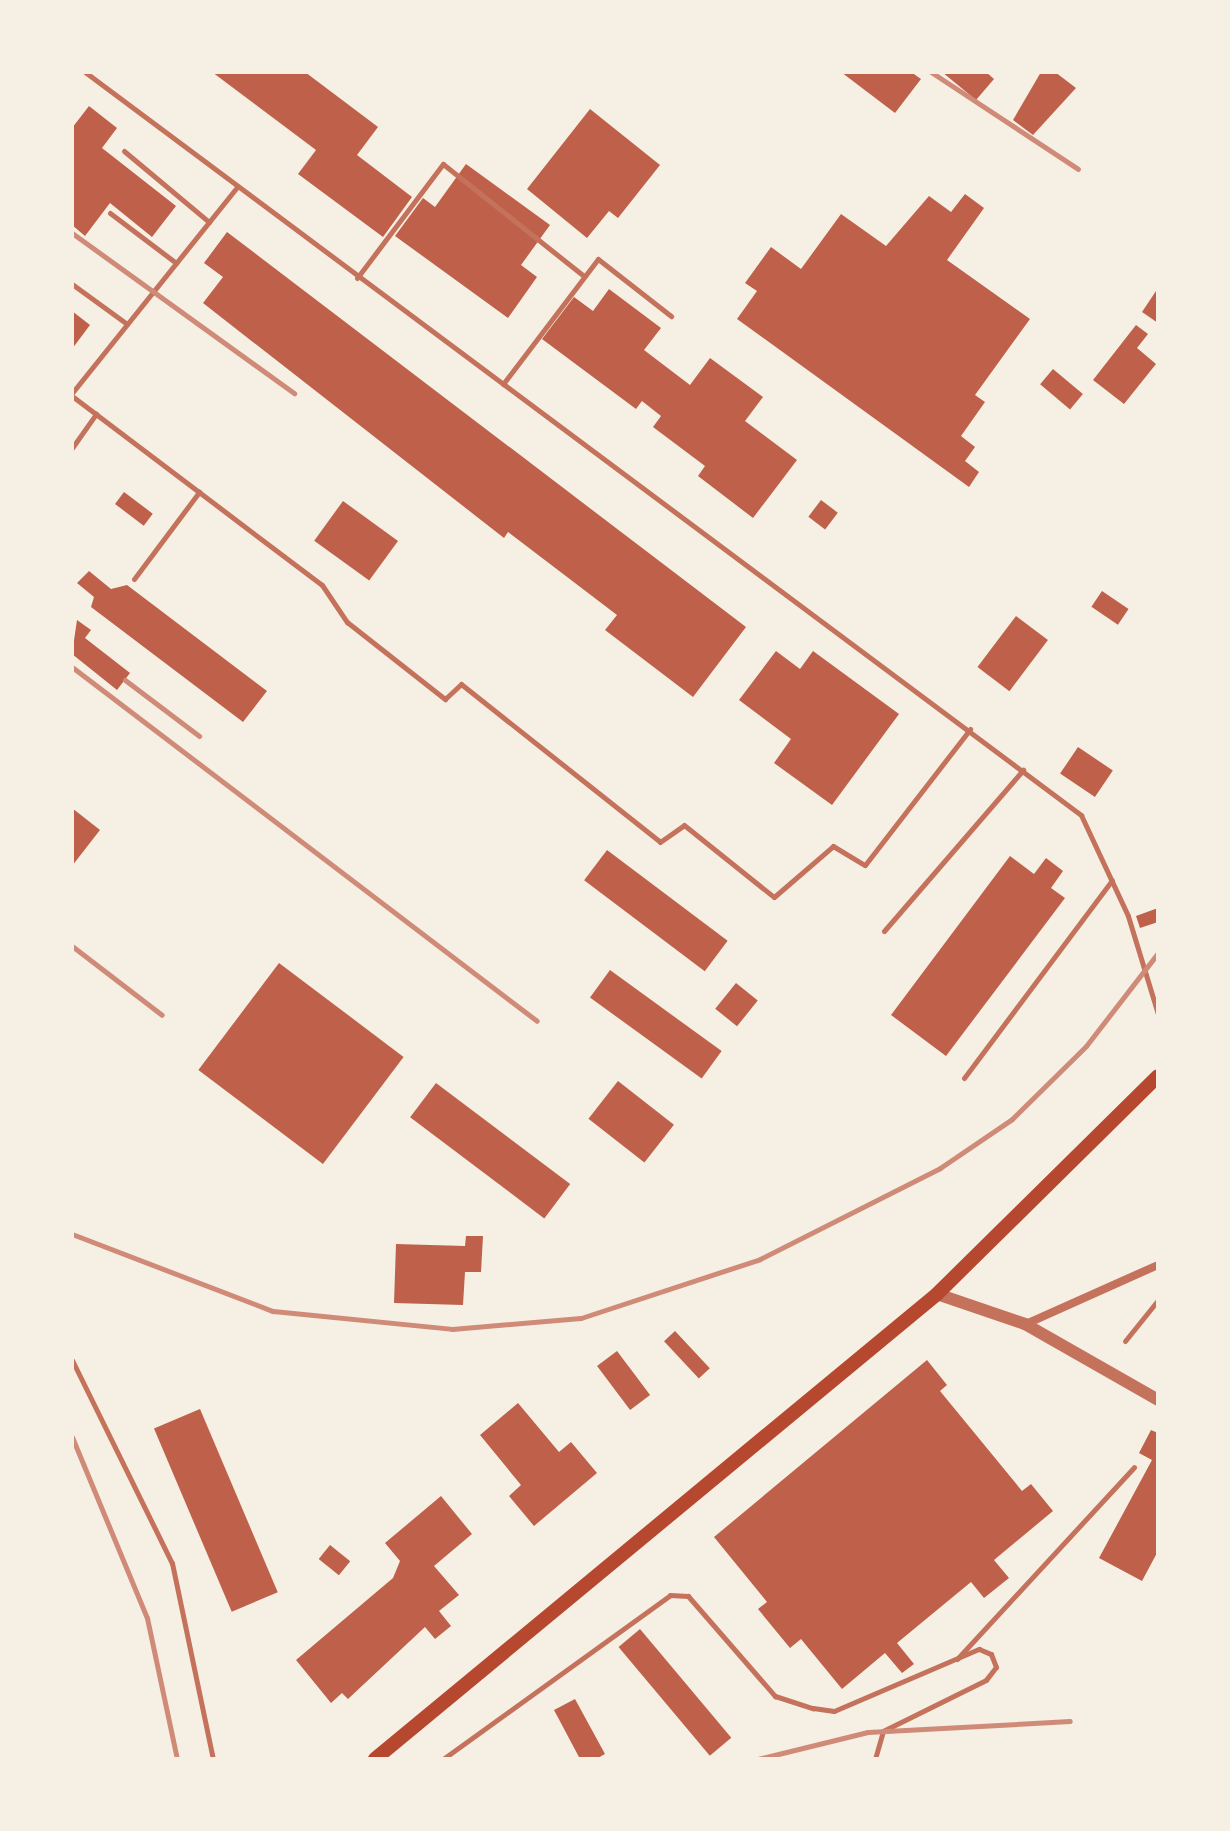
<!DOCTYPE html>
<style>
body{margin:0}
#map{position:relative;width:1230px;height:1831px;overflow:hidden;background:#f6efe4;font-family:Commissioner,sans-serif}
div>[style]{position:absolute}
.building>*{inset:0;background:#bf614a;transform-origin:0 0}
.service>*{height:5px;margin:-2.5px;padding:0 2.5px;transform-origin:2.5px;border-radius:2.5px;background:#c5725c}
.minor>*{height:8px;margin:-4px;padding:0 4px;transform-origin:4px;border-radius:4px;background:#c5725c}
.tertiary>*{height:12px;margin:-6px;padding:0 6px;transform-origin:6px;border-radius:6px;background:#c5725c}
.secondary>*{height:14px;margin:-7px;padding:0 7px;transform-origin:7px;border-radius:7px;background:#b5482f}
.rail>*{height:5px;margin:-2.5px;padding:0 2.5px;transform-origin:2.5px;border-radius:2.5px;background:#cf8b77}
span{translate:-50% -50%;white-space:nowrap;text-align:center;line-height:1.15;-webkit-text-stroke:8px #f6efe4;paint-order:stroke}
.frame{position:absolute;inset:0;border:74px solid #f6efe4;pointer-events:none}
</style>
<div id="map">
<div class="building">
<i style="clip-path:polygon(212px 72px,305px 72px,378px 127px,357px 155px,412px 197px,383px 237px,298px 174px,316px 150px)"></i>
<i style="clip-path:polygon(841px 72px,911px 72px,921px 79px,895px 113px)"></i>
<i style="clip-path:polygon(942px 72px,986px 72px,994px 79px,976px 100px)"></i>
<i style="clip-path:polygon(1041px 72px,1055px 72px,1076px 88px,1033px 135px,1013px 120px)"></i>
<i style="clip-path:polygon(89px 106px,117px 128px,102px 148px,176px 206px,152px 237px,110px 203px,85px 236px,72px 225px,72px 128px)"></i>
<i style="clip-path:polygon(590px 109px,660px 165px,618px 218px,609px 211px,587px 238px,527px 189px)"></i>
<i style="clip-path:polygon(466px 164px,550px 225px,521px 265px,537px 277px,508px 318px,395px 236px,423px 198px,435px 207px)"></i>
<i style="clip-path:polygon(965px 194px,984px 208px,947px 260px,1030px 319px,975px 395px,985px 402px,961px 436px,975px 447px,965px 461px,979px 472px,969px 487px,737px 319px,757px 291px,745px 283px,771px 247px,801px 269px,841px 214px,886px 246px,929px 196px,951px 212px)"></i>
<i style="clip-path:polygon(227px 232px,746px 627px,693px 697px,605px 630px,617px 615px,508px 532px,504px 538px,203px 303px,223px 277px,204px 263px)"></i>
<i style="clip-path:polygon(1158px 288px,1158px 323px,1142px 312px)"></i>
<i style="clip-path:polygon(609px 289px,661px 328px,644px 350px,690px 385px,710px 358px,763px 397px,745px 421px,797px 460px,753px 518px,698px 476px,705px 466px,653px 427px,661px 416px,642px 401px,636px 409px,542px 339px,574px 297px,593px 311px)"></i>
<i style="clip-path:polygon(72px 311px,90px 325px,72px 349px)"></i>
<i style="clip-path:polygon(1136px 325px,1148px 334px,1137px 348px,1156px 364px,1124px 404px,1093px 380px)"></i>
<i style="left:1053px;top:369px;width:39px;height:20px;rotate:40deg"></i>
<i style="left:124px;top:492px;width:36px;height:15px;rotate:37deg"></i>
<i style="left:821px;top:500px;width:21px;height:21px;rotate:37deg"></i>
<i style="left:343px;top:501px;width:68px;height:49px;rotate:36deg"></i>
<i style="clip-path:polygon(89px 571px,111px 589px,127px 585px,267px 691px,243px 722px,91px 607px,94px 597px,77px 583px)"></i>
<i style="left:1102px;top:591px;width:32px;height:19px;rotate:34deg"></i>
<i style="left:1016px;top:616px;width:40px;height:64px;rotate:37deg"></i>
<i style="clip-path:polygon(77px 620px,91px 630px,85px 638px,130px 673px,117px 690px,72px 654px)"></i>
<i style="clip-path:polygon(776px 651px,800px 669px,813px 651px,899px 714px,832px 805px,774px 763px,791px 739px,739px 700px)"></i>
<i style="left:1078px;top:747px;width:42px;height:32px;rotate:34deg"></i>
<i style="clip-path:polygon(72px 808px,100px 830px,72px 866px)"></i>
<i style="left:607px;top:850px;width:151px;height:38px;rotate:37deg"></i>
<i style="clip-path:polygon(1010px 856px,1034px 874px,1046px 858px,1063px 871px,1051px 888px,1065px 898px,946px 1056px,891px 1015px)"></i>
<i style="clip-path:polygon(1158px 908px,1158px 922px,1140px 928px,1136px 916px)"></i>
<i style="left:279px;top:963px;width:156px;height:134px;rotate:37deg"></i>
<i style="left:610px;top:970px;width:138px;height:34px;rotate:36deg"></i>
<i style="left:736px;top:983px;width:28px;height:33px;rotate:39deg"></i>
<i style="left:618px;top:1081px;width:71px;height:48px;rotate:38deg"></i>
<i style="left:436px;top:1083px;width:168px;height:43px;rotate:37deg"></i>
<i style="clip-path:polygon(466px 1236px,483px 1236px,481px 1272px,465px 1272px,463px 1305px,394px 1303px,396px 1244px,465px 1246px)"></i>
<i style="left:675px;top:1331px;width:51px;height:15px;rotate:47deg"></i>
<i style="left:617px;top:1351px;width:55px;height:25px;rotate:53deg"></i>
<i style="clip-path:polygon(927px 1360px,947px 1385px,940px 1391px,1022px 1491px,1031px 1484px,1053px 1511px,994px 1560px,1009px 1578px,984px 1598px,971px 1582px,897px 1643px,914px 1664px,902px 1673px,885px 1653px,842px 1689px,801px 1639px,790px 1648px,758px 1609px,767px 1602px,714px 1537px)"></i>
<i style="clip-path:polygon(518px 1403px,559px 1452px,571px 1442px,597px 1473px,534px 1526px,509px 1496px,521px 1485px,480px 1435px)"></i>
<i style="left:200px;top:1409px;width:199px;height:50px;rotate:67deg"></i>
<i style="clip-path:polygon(1151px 1430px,1158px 1433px,1158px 1551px,1142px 1581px,1099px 1558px,1152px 1460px,1139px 1453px)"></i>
<i style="clip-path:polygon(441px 1496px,472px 1534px,434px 1566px,459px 1595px,439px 1611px,451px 1626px,435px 1639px,425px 1627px,348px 1699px,342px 1693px,331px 1703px,296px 1660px,393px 1578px,400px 1561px,385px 1543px)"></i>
<i style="left:330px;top:1545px;width:26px;height:18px;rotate:39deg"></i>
<i style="left:640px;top:1629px;width:142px;height:28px;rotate:50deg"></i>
<i style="clip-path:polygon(575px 1699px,605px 1754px,596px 1759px,580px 1759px,554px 1710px)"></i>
</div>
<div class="service">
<i style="left:85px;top:72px;width:1243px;rotate:36.72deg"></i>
<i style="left:1081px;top:815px;width:111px;rotate:65deg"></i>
<i style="left:1128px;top:916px;width:102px;rotate:73deg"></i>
<i style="left:124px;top:151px;width:111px;rotate:39.9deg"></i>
<i style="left:110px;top:213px;width:83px;rotate:37.1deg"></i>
<i style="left:357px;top:278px;width:143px;rotate:-53deg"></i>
<i style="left:443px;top:164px;width:180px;rotate:38.5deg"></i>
<i style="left:72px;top:284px;width:68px;rotate:36deg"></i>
<i style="left:503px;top:384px;width:157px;rotate:-52.8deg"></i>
<i style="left:598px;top:259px;width:93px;rotate:38deg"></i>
<i style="left:72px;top:393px;width:264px;rotate:-51.3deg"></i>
<i style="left:72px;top:396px;width:313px;rotate:37.1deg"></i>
<i style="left:322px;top:585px;width:45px;rotate:56deg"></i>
<i style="left:347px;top:622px;width:125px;rotate:38.2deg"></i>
<i style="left:445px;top:699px;width:22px;rotate:-43deg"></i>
<i style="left:461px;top:684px;width:254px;rotate:38.4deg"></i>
<i style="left:660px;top:842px;width:29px;rotate:-35deg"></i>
<i style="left:684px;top:825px;width:115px;rotate:38.7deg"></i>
<i style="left:774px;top:897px;width:78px;rotate:-40.8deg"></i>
<i style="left:833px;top:846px;width:37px;rotate:31deg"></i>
<i style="left:865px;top:865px;width:172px;rotate:-52.3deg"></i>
<i style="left:72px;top:448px;width:42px;rotate:-54.8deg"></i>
<i style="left:134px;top:579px;width:109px;rotate:-53.2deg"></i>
<i style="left:884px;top:931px;width:213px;rotate:-49.2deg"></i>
<i style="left:964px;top:1078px;width:247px;rotate:-53.2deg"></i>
<i style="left:1125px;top:1341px;width:53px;rotate:-51.2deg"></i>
<i style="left:72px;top:1360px;width:226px;rotate:63.8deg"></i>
<i style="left:172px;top:1563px;width:200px;rotate:78.2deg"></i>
<i style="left:957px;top:1659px;width:261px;rotate:-47.3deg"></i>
<i style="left:443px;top:1759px;width:280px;rotate:-35.8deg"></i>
<i style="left:670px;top:1595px;width:18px;rotate:3deg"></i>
<i style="left:688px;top:1596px;width:133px;rotate:49deg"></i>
<i style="left:775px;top:1696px;width:40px;rotate:18deg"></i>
<i style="left:813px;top:1708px;width:21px;rotate:8deg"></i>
<i style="left:834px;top:1711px;width:158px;rotate:-23.2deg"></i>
<i style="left:979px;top:1649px;width:13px;rotate:23deg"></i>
<i style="left:991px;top:1654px;width:14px;rotate:69deg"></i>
<i style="left:996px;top:1667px;width:16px;rotate:128deg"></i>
<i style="left:986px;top:1680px;width:115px;rotate:153.7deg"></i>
<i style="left:883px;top:1731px;width:29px;rotate:106deg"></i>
</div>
<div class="minor">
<i style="left:1026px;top:1324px;width:145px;rotate:-24.1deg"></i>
</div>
<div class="tertiary">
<i style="left:937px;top:1294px;width:93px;rotate:18.8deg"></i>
<i style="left:1025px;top:1324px;width:153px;rotate:29.7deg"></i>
</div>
<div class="secondary">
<i style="left:375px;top:1759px;width:729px;rotate:-39.6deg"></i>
<i style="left:937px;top:1294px;width:310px;rotate:-44.6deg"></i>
</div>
<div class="rail">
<i style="left:931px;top:72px;width:176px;rotate:33.4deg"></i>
<i style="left:72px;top:233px;width:274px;rotate:35.8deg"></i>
<i style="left:72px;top:667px;width:584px;rotate:37.28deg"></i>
<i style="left:125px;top:680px;width:93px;rotate:37.1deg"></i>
<i style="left:72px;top:946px;width:113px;rotate:37.5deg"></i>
<i style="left:72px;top:1234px;width:215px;rotate:21deg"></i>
<i style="left:273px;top:1311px;width:180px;rotate:5.7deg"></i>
<i style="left:452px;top:1329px;width:129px;rotate:-4.9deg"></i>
<i style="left:581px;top:1318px;width:188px;rotate:-18.2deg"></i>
<i style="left:760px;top:1259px;width:202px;rotate:-26.8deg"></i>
<i style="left:940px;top:1168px;width:87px;rotate:-34.2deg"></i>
<i style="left:1012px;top:1119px;width:104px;rotate:-44.6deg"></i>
<i style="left:1086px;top:1046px;width:118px;rotate:-52.3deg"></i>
<i style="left:72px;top:1437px;width:196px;rotate:67.5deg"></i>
<i style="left:147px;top:1618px;width:144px;rotate:78deg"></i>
<i style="left:758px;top:1759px;width:113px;rotate:-13.8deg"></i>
<i style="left:868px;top:1732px;width:202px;rotate:-3.1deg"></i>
</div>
<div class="frame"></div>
</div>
